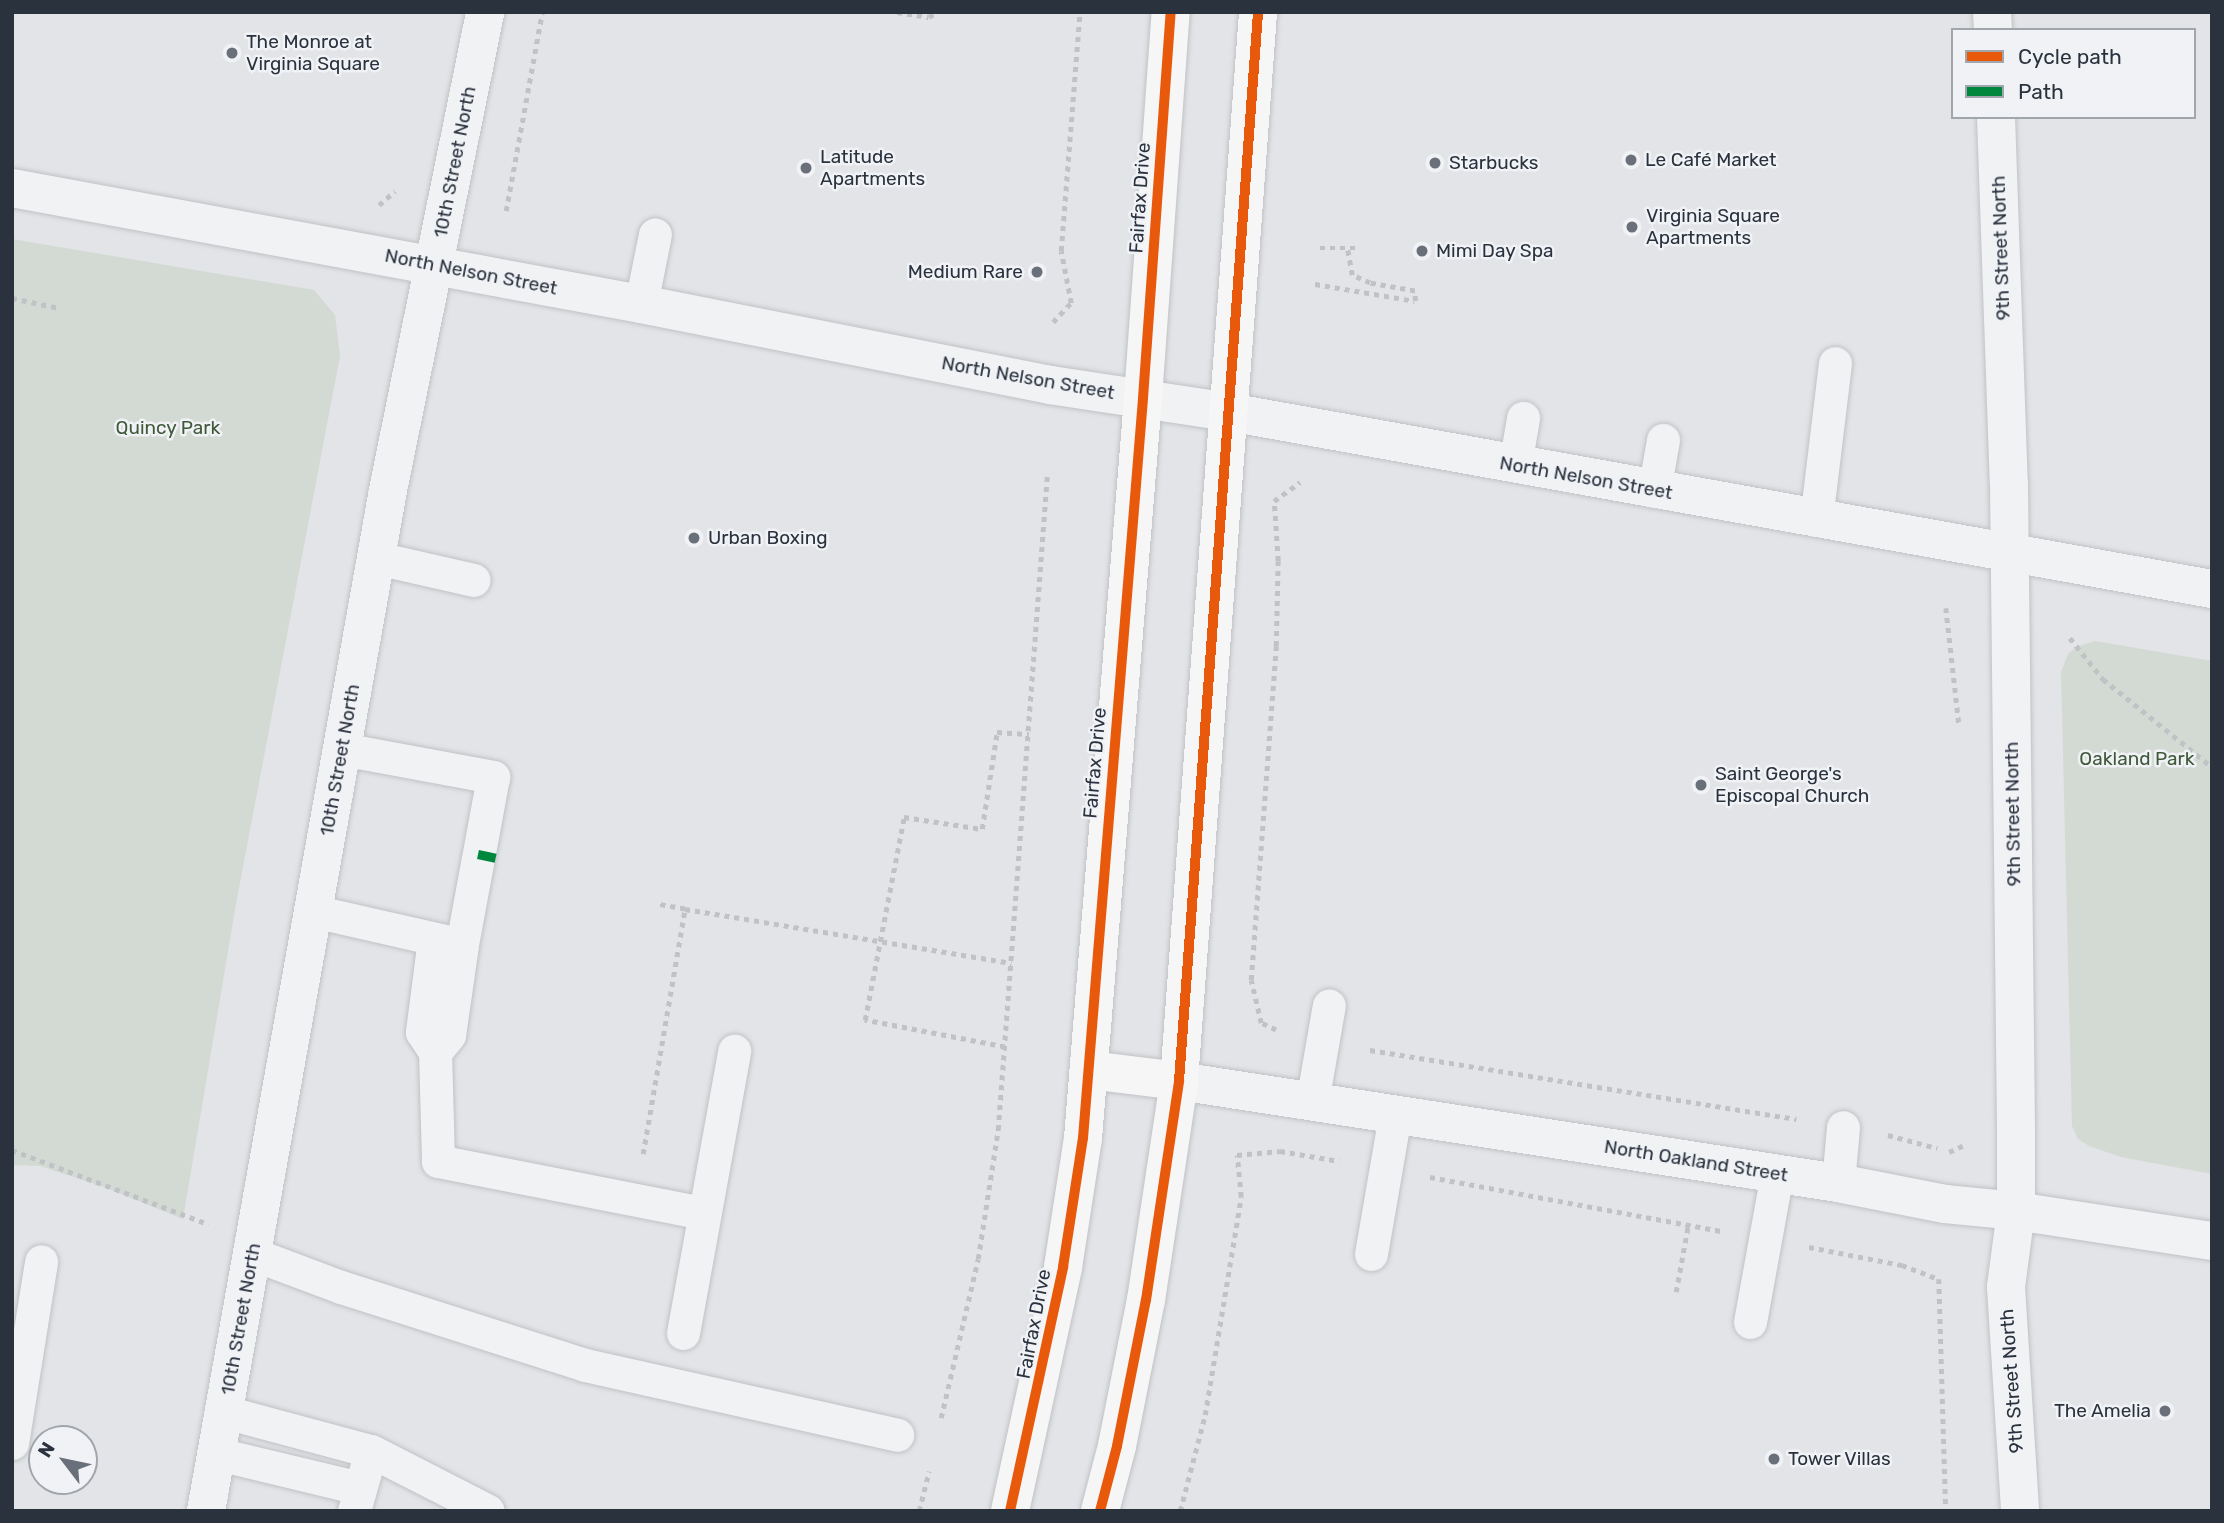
<!DOCTYPE html>
<meta charset="utf-8">
<style>
body{margin:0}
#map{position:relative;width:2224px;height:1523px;overflow:hidden;background:#e2e4e7;font-family:Rubik,sans-serif}
div>[style]{position:absolute}
.green>*{inset:0;background:#d3dad3}
.path>*{height:4.5px;margin-top:-2.25px;transform-origin:0;background:repeating-linear-gradient(90deg,#c0c2c5 0 5px,transparent 0 10px)}
.roads{filter:drop-shadow(0 0 2px #c0c2c5) drop-shadow(0 0 2px #c0c2c5)}
.service>*{height:33px;margin:-16.5px;padding:0 16.5px;transform-origin:16.5px;border-radius:16.5px;background:#f1f2f4}
.minor>*{height:38px;margin:-19px;padding:0 19px;transform-origin:19px;border-radius:19px;background:#f1f2f4}
.primary>*{height:38px;margin:-19px;padding:0 19px;transform-origin:19px;border-radius:19px;background:#f6f6f6}
.quiet>*{height:9px;margin-top:-4.5px;transform-origin:0;background:repeating-linear-gradient(90deg,#00873e 0 18px,transparent 0 27px)}
.cycleway>*{height:10px;margin:-5px;padding:0 5px;transform-origin:5px;border-radius:5px;background:#e8590c}
.dots>*{width:19px;height:19px;translate:-50% -50%;box-sizing:border-box;border:4px solid #f0f2f6;border-radius:50%}
span{translate:-50% -50%;white-space:nowrap;text-align:center;line-height:1.15;-webkit-text-stroke:5px #f0f2f6;paint-order:stroke}
.poi-label{font-size:19px;color:#2a323e}
.left{translate:0 -50%;text-align:left}
.right{translate:-100% -50%;text-align:right}
.street-label{font-size:19px;color:#2a323e}
.park-label{font-size:19px;color:#3f5939}
.frame{position:absolute;inset:0;border:14px solid #2a323e;pointer-events:none}
.legend{position:absolute;left:1951px;top:28px;width:245px;height:91px;box-sizing:border-box;background:#f0f2f6;border:2px solid #a1a5ac;margin:0;padding:9px 12px;list-style:none;font-size:21px;color:#2a323e}
.legend li{display:flex;align-items:center;gap:14px;height:35px}
.legend b{width:35px;border:2px solid #a1a5ac}
.north{position:absolute;left:28px;top:1425px;width:70px;height:70px;box-sizing:border-box;background:#f0f2f6;border:2px solid #a1a5ac;border-radius:50%;rotate:302deg;font-size:19px;font-weight:700;line-height:28px;text-align:center;color:#2a323e}
.north::after{content:'';display:block;margin:auto;width:24px;height:32px;background:#6a7079;clip-path:polygon(50% 0,100% 100%,50% 72%,0 100%)}
</style>
<div id="map">
<div class="green">
<i style="clip-path:polygon(12px 239px,314px 290px,335px 315px,340px 356px,236px 904px,183px 1219px,104px 1187px,40px 1166px,12px 1165px)"></i>
<i style="clip-path:polygon(2095px 641px,2212px 661px,2212px 1174px,2121px 1157px,2089px 1146px,2078px 1139px,2072px 1126px,2061px 672px,2068px 654px,2076px 647px)"></i>
</div>
<div class="path">
<i style="left:897px;top:12px;width:32px;rotate:9deg"></i>
<i style="left:929px;top:17px;width:9px;rotate:-32deg"></i>
<i style="left:379px;top:205px;width:21px;rotate:-41deg"></i>
<i style="left:506px;top:211px;width:202px;rotate:-79.7deg"></i>
<i style="left:1320px;top:248px;width:40px"></i>
<i style="left:1315px;top:284px;width:101px;rotate:9.6deg"></i>
<i style="left:1415px;top:301px;width:10px;rotate:-90deg"></i>
<i style="left:1415px;top:291px;width:46px;rotate:-169.9deg"></i>
<i style="left:1370px;top:283px;width:20px;rotate:-156deg"></i>
<i style="left:1352px;top:275px;width:27px;rotate:-100deg"></i>
<i style="left:12px;top:298px;width:48px;rotate:12deg"></i>
<i style="left:1053px;top:322px;width:26px;rotate:-47deg"></i>
<i style="left:1071px;top:303px;width:53px;rotate:-100.9deg"></i>
<i style="left:1061px;top:251px;width:240px;rotate:-85.5deg"></i>
<i style="left:1946px;top:608px;width:117px;rotate:83.6deg"></i>
<i style="left:2070px;top:638px;width:53px;rotate:51.2deg"></i>
<i style="left:2103px;top:679px;width:140px;rotate:38.9deg"></i>
<i style="left:685px;top:909px;width:331px;rotate:9.4deg"></i>
<i style="left:1276px;top:1030px;width:17px;rotate:-155deg"></i>
<i style="left:1261px;top:1023px;width:44px;rotate:-103.1deg"></i>
<i style="left:1251px;top:980px;width:335px;rotate:-85.7deg"></i>
<i style="left:1276px;top:646px;width:85px;rotate:-88.7deg"></i>
<i style="left:1278px;top:561px;width:60px;rotate:-93.8deg"></i>
<i style="left:1274px;top:501px;width:32px;rotate:-36deg"></i>
<i style="left:1005px;top:1047px;width:143px;rotate:-169.1deg"></i>
<i style="left:865px;top:1020px;width:207px;rotate:-79.1deg"></i>
<i style="left:904px;top:817px;width:79px;rotate:8.7deg"></i>
<i style="left:982px;top:829px;width:98px;rotate:-81.2deg"></i>
<i style="left:997px;top:732px;width:32px;rotate:4deg"></i>
<i style="left:1370px;top:1050px;width:432px;rotate:9.2deg"></i>
<i style="left:1888px;top:1135px;width:51px;rotate:14.9deg"></i>
<i style="left:12px;top:1150px;width:210px;rotate:20.7deg"></i>
<i style="left:1949px;top:1152px;width:19px;rotate:-25deg"></i>
<i style="left:643px;top:1154px;width:249px;rotate:-80.3deg"></i>
<i style="left:685px;top:909px;width:28px;rotate:-170deg"></i>
<i style="left:1430px;top:1177px;width:296px;rotate:10.5deg"></i>
<i style="left:1809px;top:1247px;width:95px;rotate:11deg"></i>
<i style="left:1902px;top:1265px;width:40px;rotate:21deg"></i>
<i style="left:1939px;top:1279px;width:232px;rotate:88.3deg"></i>
<i style="left:1676px;top:1292px;width:67px;rotate:-79.7deg"></i>
<i style="left:941px;top:1418px;width:163px;rotate:-76.9deg"></i>
<i style="left:978px;top:1259px;width:131px;rotate:-81.2deg"></i>
<i style="left:998px;top:1130px;width:655px;rotate:-85.71deg"></i>
<i style="left:919px;top:1511px;width:41px;rotate:-76deg"></i>
<i style="left:1180px;top:1511px;width:99px;rotate:-75.4deg"></i>
<i style="left:1205px;top:1415px;width:221px;rotate:-80.6deg"></i>
<i style="left:1241px;top:1197px;width:42px;rotate:-95.4deg"></i>
<i style="left:1237px;top:1155px;width:43px;rotate:-5.3deg"></i>
<i style="left:1280px;top:1151px;width:60px;rotate:9.6deg"></i>
</div>
<div class="roads">
<div class="service">
<i style="left:641px;top:304px;width:71px;rotate:-78.7deg"></i>
<i style="left:1515px;top:465px;width:48px;rotate:-80.3deg"></i>
<i style="left:1654px;top:491px;width:52px;rotate:-80deg"></i>
<i style="left:1816px;top:520px;width:158px;rotate:-83.1deg"></i>
<i style="left:377px;top:558px;width:99px;rotate:12.8deg"></i>
<i style="left:342px;top:749px;width:154px;rotate:10.5deg"></i>
<i style="left:493px;top:777px;width:171px;rotate:100.5deg"></i>
<i style="left:462px;top:945px;width:91px;rotate:98.2deg"></i>
<i style="left:449px;top:1035px;width:22px;rotate:129deg"></i>
<i style="left:313px;top:911px;width:145px;rotate:12.8deg"></i>
<i style="left:434px;top:939px;width:94px;rotate:97.4deg"></i>
<i style="left:422px;top:1032px;width:24px;rotate:57deg"></i>
<i style="left:435px;top:1052px;width:109px;rotate:88.4deg"></i>
<i style="left:438px;top:1161px;width:271px;rotate:11.1deg"></i>
<i style="left:1312px;top:1102px;width:98px;rotate:-80.1deg"></i>
<i style="left:1838px;top:1183px;width:56px;rotate:-84.9deg"></i>
<i style="left:253px;top:1254px;width:94px;rotate:20.6deg"></i>
<i style="left:341px;top:1287px;width:256px;rotate:17.7deg"></i>
<i style="left:585px;top:1365px;width:320px;rotate:12.6deg"></i>
<i style="left:1371px;top:1254px;width:141px;rotate:-80.2deg"></i>
<i style="left:1750px;top:1322px;width:151px;rotate:-79.7deg"></i>
<i style="left:683px;top:1333px;width:287px;rotate:-79.7deg"></i>
<i style="left:225px;top:1412px;width:151px;rotate:15deg"></i>
<i style="left:12px;top:1443px;width:184px;rotate:-80.9deg"></i>
<i style="left:218px;top:1454px;width:146px;rotate:13.5deg"></i>
<i style="left:354px;top:1511px;width:62px;rotate:-74.2deg"></i>
<i style="left:371px;top:1451px;width:131px;rotate:27.1deg"></i>
</div>
<div class="minor">
<i style="left:1992px;top:12px;width:18px;rotate:87deg"></i>
<i style="left:1996px;top:117px;width:367px;rotate:88deg"></i>
<i style="left:2009px;top:484px;width:652px;rotate:89.38deg"></i>
<i style="left:2016px;top:1136px;width:75px;rotate:90deg"></i>
<i style="left:2016px;top:1211px;width:77px;rotate:97.5deg"></i>
<i style="left:2006px;top:1287px;width:224px;rotate:86.4deg"></i>
<i style="left:12px;top:188px;width:640px;rotate:10.45deg"></i>
<i style="left:641px;top:304px;width:417px;rotate:11.2deg"></i>
<i style="left:1050px;top:385px;width:181px;rotate:8.6deg"></i>
<i style="left:1229px;top:412px;width:999px;rotate:10.21deg"></i>
<i style="left:1179px;top:1081px;width:667px;rotate:8.8deg"></i>
<i style="left:1838px;top:1183px;width:109px;rotate:11.1deg"></i>
<i style="left:1945px;top:1204px;width:71px;rotate:5.6deg"></i>
<i style="left:2016px;top:1211px;width:198px;rotate:8.7deg"></i>
<i style="left:206px;top:1511px;width:1037px;rotate:-79.89deg"></i>
<i style="left:388px;top:490px;width:488px;rotate:-78.5deg"></i>
</div>
<div class="primary">
<i style="left:1089px;top:1070px;width:91px;rotate:7deg"></i>
<i style="left:1010px;top:1511px;width:250px;rotate:-77.7deg"></i>
<i style="left:1063px;top:1267px;width:131px;rotate:-81.2deg"></i>
<i style="left:1083px;top:1138px;width:742px;rotate:-85.36deg"></i>
<i style="left:1143px;top:398px;width:387px;rotate:-85.9deg"></i>
<i style="left:1100px;top:1511px;width:67px;rotate:-75.3deg"></i>
<i style="left:1117px;top:1446px;width:149px;rotate:-78.8deg"></i>
<i style="left:1146px;top:1300px;width:221px;rotate:-81.4deg"></i>
<i style="left:1179px;top:1081px;width:1072px;rotate:-85.77deg"></i>
</div>
</div>
<div class="quiet">
<i style="left:478px;top:854px;width:24px;rotate:12deg"></i>
</div>
<div class="cycleway">
<i style="left:1010px;top:1511px;width:250px;rotate:-77.7deg"></i>
<i style="left:1063px;top:1267px;width:131px;rotate:-81.2deg"></i>
<i style="left:1083px;top:1138px;width:742px;rotate:-85.36deg"></i>
<i style="left:1143px;top:398px;width:387px;rotate:-85.9deg"></i>
<i style="left:1100px;top:1511px;width:67px;rotate:-75.3deg"></i>
<i style="left:1117px;top:1446px;width:149px;rotate:-78.8deg"></i>
<i style="left:1146px;top:1300px;width:221px;rotate:-81.4deg"></i>
<i style="left:1179px;top:1081px;width:1072px;rotate:-85.77deg"></i>
</div>
<div class="dots">
<i style="left:232px;top:53px;background:#6a7079"></i>
<i style="left:1631px;top:160px;background:#6a7079"></i>
<i style="left:1435px;top:163px;background:#6a7079"></i>
<i style="left:806px;top:168px;background:#6a7079"></i>
<i style="left:1632px;top:227px;background:#6a7079"></i>
<i style="left:1422px;top:251px;background:#6a7079"></i>
<i style="left:1037px;top:272px;background:#6a7079"></i>
<i style="left:694px;top:538px;background:#6a7079"></i>
<i style="left:1701px;top:785px;background:#6a7079"></i>
<i style="left:2165px;top:1411px;background:#6a7079"></i>
<i style="left:1774px;top:1459px;background:#6a7079"></i>
</div>
<div class="poi-label">
<span class="left" style="left:246px;top:53px">The Monroe at<br>Virginia Square</span>
<span class="left" style="left:820px;top:168px">Latitude<br>Apartments</span>
<span class="left" style="left:1645px;top:160px">Le Café Market</span>
<span class="left" style="left:1449px;top:163px">Starbucks</span>
<span class="left" style="left:1646px;top:227px">Virginia Square<br>Apartments</span>
<span class="left" style="left:1436px;top:251px">Mimi Day Spa</span>
<span class="right" style="left:1023px;top:272px">Medium Rare</span>
<span class="left" style="left:708px;top:538px">Urban Boxing</span>
<span class="left" style="left:1715px;top:785px">Saint George's<br>Episcopal Church</span>
<span class="right" style="left:2151px;top:1411px">The Amelia</span>
<span class="left" style="left:1788px;top:1459px">Tower Villas</span>
</div>
<div class="street-label">
<span style="left:455px;top:162px;rotate:-79deg">10th Street North</span>
<span style="left:1140px;top:198px;rotate:-86deg">Fairfax Drive</span>
<span style="left:2001px;top:248px;rotate:-92deg">9th Street North</span>
<span style="left:471px;top:272px;rotate:11deg">North Nelson Street</span>
<span style="left:1028px;top:378px;rotate:10deg">North Nelson Street</span>
<span style="left:1586px;top:478px;rotate:10deg">North Nelson Street</span>
<span style="left:340px;top:760px;rotate:-80deg">10th Street North</span>
<span style="left:1095px;top:763px;rotate:-85deg">Fairfax Drive</span>
<span style="left:2013px;top:814px;rotate:-91deg">9th Street North</span>
<span style="left:1696px;top:1161px;rotate:9deg">North Oakland Street</span>
<span style="left:241px;top:1319px;rotate:-80deg">10th Street North</span>
<span style="left:1034px;top:1324px;rotate:-79deg">Fairfax Drive</span>
<span style="left:2012px;top:1381px;rotate:-94deg">9th Street North</span>
</div>
<div class="park-label">
<span style="left:168px;top:428px">Quincy Park</span>
<span style="left:2137px;top:759px">Oakland Park</span>
</div>
<div class="frame"></div>
<ul class="legend">
<li><b style="height:9px;background:#e8590c"></b>Cycle path</li>
<li><b style="height:9px;background:#00873e"></b>Path</li>
</ul>
<div class="north">N</div>
</div>
